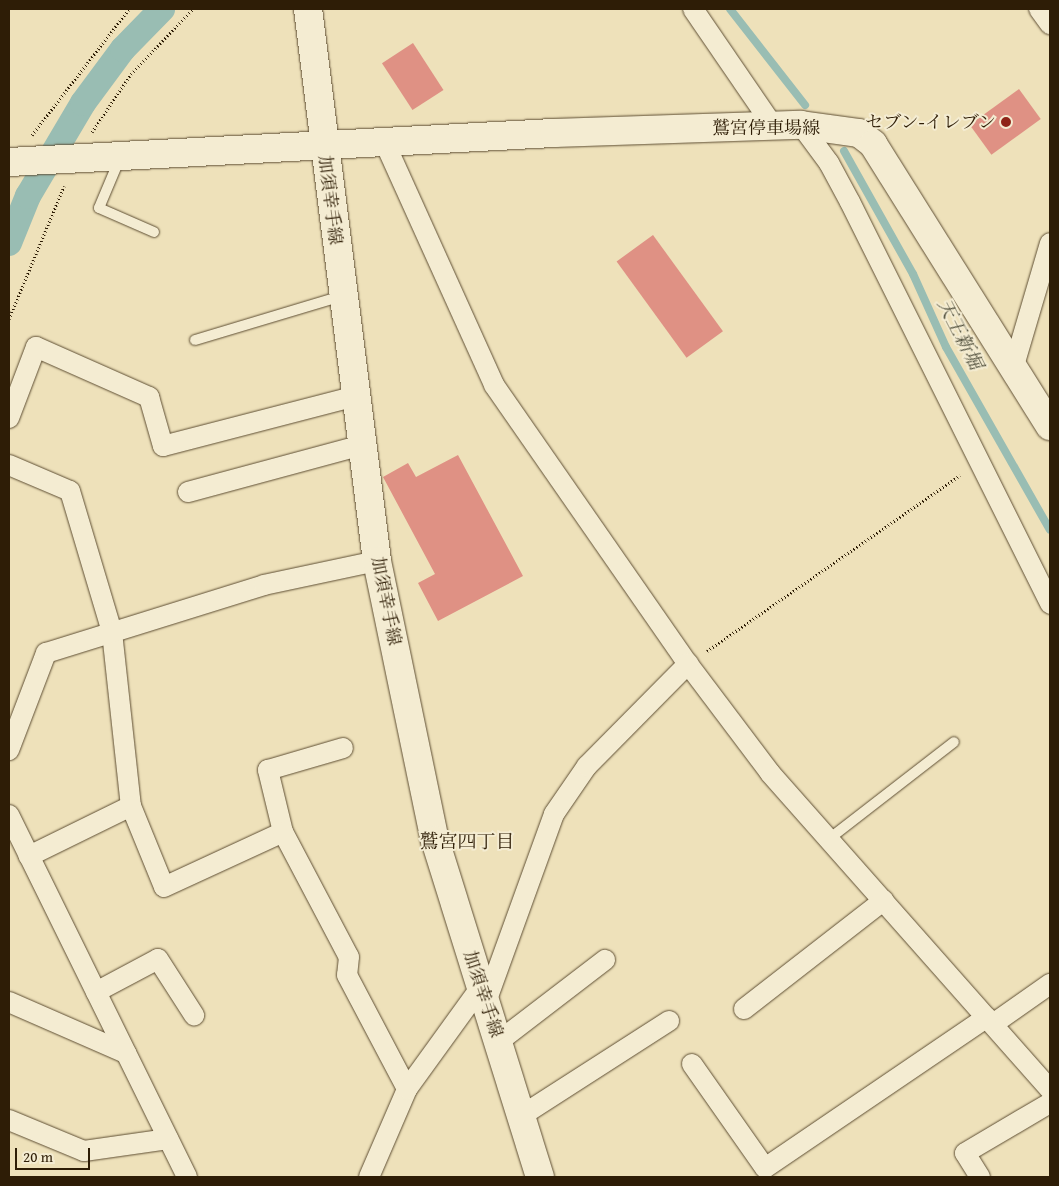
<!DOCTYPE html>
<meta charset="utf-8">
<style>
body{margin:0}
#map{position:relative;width:1059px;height:1186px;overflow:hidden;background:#eee1ba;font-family:"Gentium Book Plus","Noto Serif JP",serif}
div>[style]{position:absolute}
.stream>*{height:8px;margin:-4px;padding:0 4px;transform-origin:4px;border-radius:4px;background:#99bdb3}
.canal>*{height:26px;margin:-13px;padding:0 13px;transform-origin:13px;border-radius:13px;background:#99bdb3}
.building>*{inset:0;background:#df9184;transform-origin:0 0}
.path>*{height:3px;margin-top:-1.5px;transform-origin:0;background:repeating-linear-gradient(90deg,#2e1d06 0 1px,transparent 0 3.5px)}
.roads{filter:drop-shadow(0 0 1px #5e4e33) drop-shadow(0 0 1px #5e4e33)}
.lane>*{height:10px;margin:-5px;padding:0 5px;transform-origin:5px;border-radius:5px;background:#f4ecd2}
.street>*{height:20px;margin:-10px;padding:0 10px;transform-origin:10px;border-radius:10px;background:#f4ecd2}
.secondary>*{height:28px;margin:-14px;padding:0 14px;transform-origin:14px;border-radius:14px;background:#f4ecd2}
.dots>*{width:14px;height:14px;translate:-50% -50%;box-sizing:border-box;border:2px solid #f4ecd2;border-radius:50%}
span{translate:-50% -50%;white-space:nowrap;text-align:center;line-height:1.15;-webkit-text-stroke:4px #f4ecd2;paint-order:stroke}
.poi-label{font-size:18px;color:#2e1d06}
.right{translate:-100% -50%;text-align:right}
.street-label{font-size:18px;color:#2e1d06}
.water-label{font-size:19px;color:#4e4d3a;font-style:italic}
.neighbourhood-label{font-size:19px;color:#2e1d06}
.frame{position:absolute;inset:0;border:10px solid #2e1d06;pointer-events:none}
.scale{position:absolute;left:15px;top:1148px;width:75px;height:22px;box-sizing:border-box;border:2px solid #2e1d06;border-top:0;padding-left:6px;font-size:15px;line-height:18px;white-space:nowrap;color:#2e1d06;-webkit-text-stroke:4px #f4ecd2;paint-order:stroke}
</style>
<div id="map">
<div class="stream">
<i style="left:730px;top:9px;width:122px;rotate:52deg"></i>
<i style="left:844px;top:151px;width:141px;rotate:60.7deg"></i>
<i style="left:913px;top:274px;width:80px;rotate:65.7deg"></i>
<i style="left:946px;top:347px;width:210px;rotate:60.4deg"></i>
</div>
<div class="canal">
<i style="left:9px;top:243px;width:51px;rotate:-68deg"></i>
<i style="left:28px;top:196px;width:108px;rotate:-59.4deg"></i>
<i style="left:83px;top:103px;width:67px;rotate:-53.5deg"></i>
<i style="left:123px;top:49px;width:56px;rotate:-45.7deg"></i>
</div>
<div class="building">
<i style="left:413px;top:43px;width:56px;height:37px;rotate:57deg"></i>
<i style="left:1019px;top:89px;width:37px;height:61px;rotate:54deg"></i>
<i style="left:653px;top:235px;width:119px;height:45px;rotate:54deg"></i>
<i style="clip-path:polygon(458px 455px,523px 576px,438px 621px,418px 583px,435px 574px,383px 477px,408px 463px,416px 477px)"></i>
</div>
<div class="path">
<i style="left:92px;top:132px;width:70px;rotate:-56.1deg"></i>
<i style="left:131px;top:74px;width:90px;rotate:-46.4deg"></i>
<i style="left:32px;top:135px;width:159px;rotate:-52.4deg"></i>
<i style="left:9px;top:319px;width:144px;rotate:-67.5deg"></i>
<i style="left:707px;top:651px;width:308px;rotate:-34.8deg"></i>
</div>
<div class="roads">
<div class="lane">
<i style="left:120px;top:158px;width:54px;rotate:112.8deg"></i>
<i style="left:99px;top:208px;width:60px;rotate:23.6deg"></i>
<i style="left:195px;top:340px;width:153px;rotate:-16.7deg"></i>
<i style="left:829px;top:839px;width:158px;rotate:-37.8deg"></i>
</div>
<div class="street">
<i style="left:693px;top:9px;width:142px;rotate:55.6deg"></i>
<i style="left:1039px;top:9px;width:19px;rotate:54deg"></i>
<i style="left:801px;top:125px;width:47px;rotate:53.6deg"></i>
<i style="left:829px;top:163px;width:44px;rotate:61.7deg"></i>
<i style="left:850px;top:202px;width:449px;rotate:63.5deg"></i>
<i style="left:384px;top:141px;width:268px;rotate:65.7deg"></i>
<i style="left:494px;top:385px;width:340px;rotate:55.2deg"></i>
<i style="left:688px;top:664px;width:136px;rotate:53deg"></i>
<i style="left:770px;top:773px;width:422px;rotate:48.5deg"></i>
<i style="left:1013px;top:369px;width:131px;rotate:-73.6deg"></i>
<i style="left:9px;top:418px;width:76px;rotate:-69.2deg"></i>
<i style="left:36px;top:347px;width:124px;rotate:23.9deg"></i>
<i style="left:149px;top:397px;width:51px;rotate:74.1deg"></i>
<i style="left:163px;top:446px;width:199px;rotate:-14.5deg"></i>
<i style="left:9px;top:465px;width:66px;rotate:23.1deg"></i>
<i style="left:70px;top:491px;width:147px;rotate:73.4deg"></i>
<i style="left:112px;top:632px;width:175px;rotate:83.8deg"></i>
<i style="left:131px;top:806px;width:114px;rotate:153.9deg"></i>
<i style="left:188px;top:492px;width:180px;rotate:-15.1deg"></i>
<i style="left:9px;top:750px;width:104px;rotate:-69.1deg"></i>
<i style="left:46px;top:653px;width:228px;rotate:-17.3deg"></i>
<i style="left:264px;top:585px;width:116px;rotate:-12deg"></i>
<i style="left:131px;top:806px;width:87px;rotate:67.8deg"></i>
<i style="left:164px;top:887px;width:131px;rotate:-24.8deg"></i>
<i style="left:283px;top:832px;width:64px;rotate:-103.6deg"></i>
<i style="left:268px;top:770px;width:78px;rotate:-16.3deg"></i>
<i style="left:9px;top:815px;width:403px;rotate:63.8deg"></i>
<i style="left:283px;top:832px;width:141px;rotate:62.2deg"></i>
<i style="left:349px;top:957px;width:18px;rotate:96deg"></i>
<i style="left:347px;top:975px;width:129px;rotate:62.2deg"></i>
<i style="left:96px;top:992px;width:70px;rotate:-28deg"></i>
<i style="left:158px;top:959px;width:67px;rotate:57.3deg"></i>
<i style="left:9px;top:1002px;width:128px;rotate:23.6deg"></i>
<i style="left:486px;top:1002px;width:200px;rotate:-70.1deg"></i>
<i style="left:554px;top:814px;width:58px;rotate:-55.5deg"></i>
<i style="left:587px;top:766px;width:144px;rotate:-45.3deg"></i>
<i style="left:744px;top:1009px;width:177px;rotate:-37.9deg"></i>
<i style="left:993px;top:1024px;width:70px;rotate:-35.1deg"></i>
<i style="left:498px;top:1042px;width:135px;rotate:-37.5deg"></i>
<i style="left:692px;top:1064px;width:127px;rotate:54.9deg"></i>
<i style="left:765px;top:1168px;width:268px;rotate:-34.2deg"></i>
<i style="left:521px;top:1116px;width:176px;rotate:-32.7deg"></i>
<i style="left:9px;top:1120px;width:81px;rotate:22.5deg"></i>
<i style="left:84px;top:1151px;width:85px;rotate:-8.1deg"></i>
<i style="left:369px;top:1177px;width:96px;rotate:-66.6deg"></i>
<i style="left:407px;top:1089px;width:125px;rotate:-54.1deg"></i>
<i style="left:980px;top:1177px;width:28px;rotate:-122deg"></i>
<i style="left:965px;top:1153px;width:99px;rotate:-30.5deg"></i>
</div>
<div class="secondary">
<i style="left:308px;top:9px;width:556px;rotate:82.87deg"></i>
<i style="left:377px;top:561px;width:285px;rotate:78.3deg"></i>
<i style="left:435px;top:840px;width:353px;rotate:72.7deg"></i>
<i style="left:9px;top:162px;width:546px;rotate:-3.05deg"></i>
<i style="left:554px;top:133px;width:247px;rotate:-1.9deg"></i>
<i style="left:801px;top:125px;width:59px;rotate:7.9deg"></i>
<i style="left:859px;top:133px;width:18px;rotate:38deg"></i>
<i style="left:873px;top:144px;width:333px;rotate:57.9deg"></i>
</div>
</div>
<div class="dots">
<i style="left:1006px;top:122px;background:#8f2418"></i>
</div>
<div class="poi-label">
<span class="right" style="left:996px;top:122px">セブン-イレブン</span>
</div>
<div class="street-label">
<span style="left:766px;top:128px">鷲宮停車場線</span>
<span style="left:330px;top:200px;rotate:83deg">加須幸手線</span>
<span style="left:386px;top:601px;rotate:79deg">加須幸手線</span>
<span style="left:483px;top:994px;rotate:72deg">加須幸手線</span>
</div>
<div class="water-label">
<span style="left:960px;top:334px;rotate:63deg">天王新堀</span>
</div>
<div class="neighbourhood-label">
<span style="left:467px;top:842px">鷲宮四丁目</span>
</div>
<div class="frame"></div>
<div class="scale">20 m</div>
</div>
